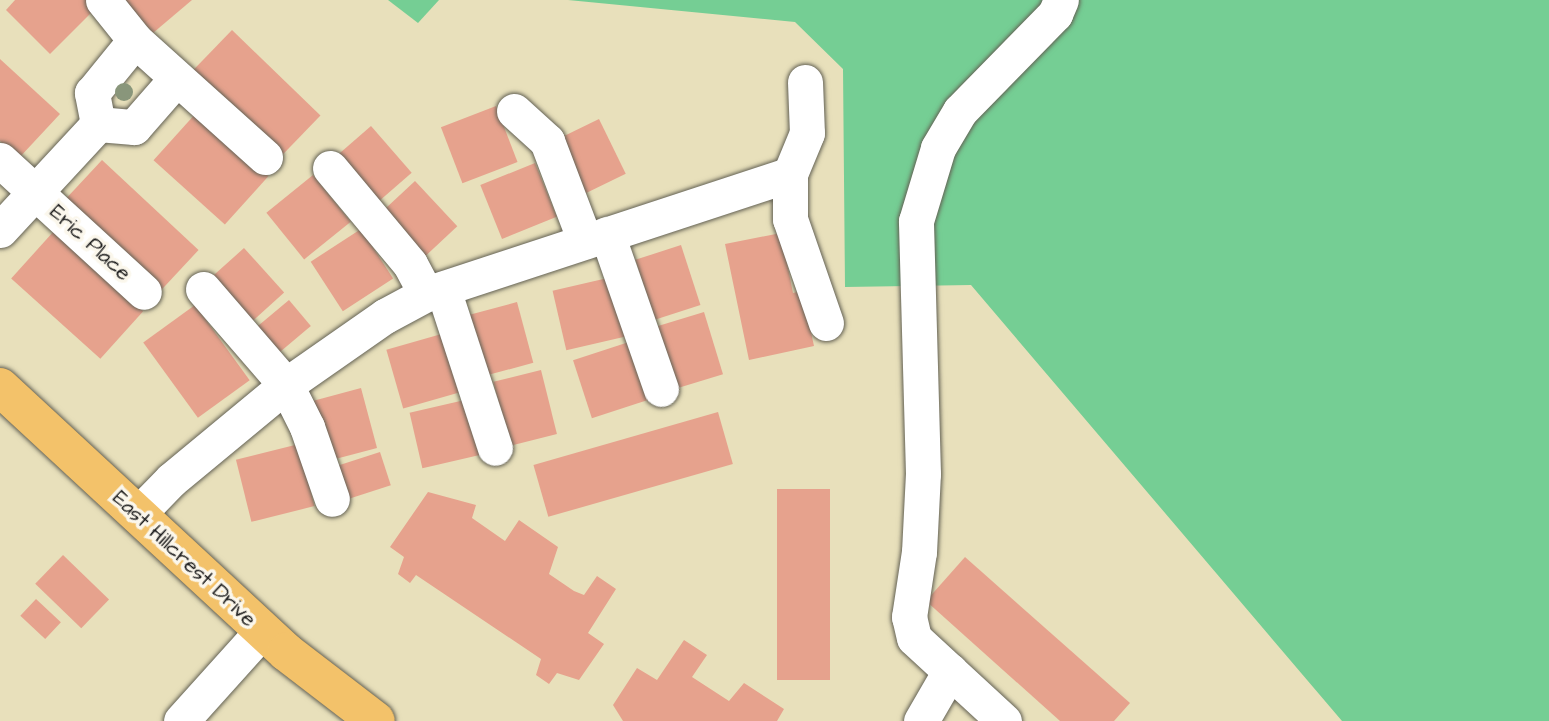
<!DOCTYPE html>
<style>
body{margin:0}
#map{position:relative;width:1549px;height:721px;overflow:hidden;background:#e8e0bb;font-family:"Architects Daughter",sans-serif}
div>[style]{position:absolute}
.green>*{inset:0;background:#75ce94}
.building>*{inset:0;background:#e6a28d;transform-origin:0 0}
.roads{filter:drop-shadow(0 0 2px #636154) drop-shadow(0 0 2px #636154)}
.minor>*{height:35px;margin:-17.5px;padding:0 17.5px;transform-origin:17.5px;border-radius:17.5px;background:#fff}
.major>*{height:38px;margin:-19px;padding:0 19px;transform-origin:19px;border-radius:19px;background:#f3c26a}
.trees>*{width:18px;height:18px;margin:-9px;border-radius:50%;background:#89967b}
span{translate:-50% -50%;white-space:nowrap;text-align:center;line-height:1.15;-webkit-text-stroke:7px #fbf7ec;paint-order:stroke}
.street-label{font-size:21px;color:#1c1c1c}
</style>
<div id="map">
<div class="green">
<i style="clip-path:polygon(388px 0,439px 0,418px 23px)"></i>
<i style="clip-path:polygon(568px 0,1549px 0,1549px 721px,1342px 721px,971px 285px,845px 287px,843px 69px,795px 22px)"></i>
</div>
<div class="building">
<i style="clip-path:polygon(15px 0,89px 0,96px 8px,50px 54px,6px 10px)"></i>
<i style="clip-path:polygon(124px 0,192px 0,153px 33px)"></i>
<i style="left:232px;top:30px;width:123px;height:56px;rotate:44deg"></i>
<i style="clip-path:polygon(0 59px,60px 114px,19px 158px,0 141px)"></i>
<i style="left:496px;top:106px;width:60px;height:59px;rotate:69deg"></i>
<i style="left:197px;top:112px;width:96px;height:65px;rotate:42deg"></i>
<i style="left:599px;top:119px;width:61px;height:48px;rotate:64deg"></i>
<i style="left:371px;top:126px;width:62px;height:48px;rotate:49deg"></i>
<i style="left:102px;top:160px;width:132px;height:57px;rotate:43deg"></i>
<i style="left:535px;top:163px;width:58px;height:59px;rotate:68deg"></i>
<i style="left:313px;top:175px;width:60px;height:60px;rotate:51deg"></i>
<i style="left:415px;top:181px;width:62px;height:47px;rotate:47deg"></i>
<i style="left:361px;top:229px;width:59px;height:60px;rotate:57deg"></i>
<i style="left:54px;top:231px;width:120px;height:64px;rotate:42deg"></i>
<i style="clip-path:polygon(781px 233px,793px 293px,802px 291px,814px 346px,749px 360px,725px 244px)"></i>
<i style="left:681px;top:245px;width:63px;height:48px;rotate:72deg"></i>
<i style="left:244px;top:248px;width:60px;height:48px;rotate:48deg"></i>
<i style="left:612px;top:277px;width:61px;height:61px;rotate:77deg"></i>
<i style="left:289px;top:300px;width:34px;height:47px;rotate:50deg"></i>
<i style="left:517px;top:302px;width:63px;height:49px;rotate:75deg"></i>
<i style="left:195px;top:305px;width:93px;height:64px;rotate:54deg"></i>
<i style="left:704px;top:312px;width:65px;height:48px;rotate:73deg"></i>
<i style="left:445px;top:333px;width:61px;height:61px;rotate:74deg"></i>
<i style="left:632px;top:341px;width:61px;height:62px;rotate:72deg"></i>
<i style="left:541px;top:370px;width:66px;height:49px;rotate:76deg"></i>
<i style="left:361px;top:388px;width:62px;height:49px;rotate:75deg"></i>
<i style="left:469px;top:399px;width:57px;height:61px;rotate:77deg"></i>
<i style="left:718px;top:412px;width:54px;height:192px;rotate:74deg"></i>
<i style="left:299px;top:444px;width:64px;height:65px;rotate:76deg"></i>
<i style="left:380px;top:452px;width:35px;height:48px;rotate:72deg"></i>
<i style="left:777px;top:489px;width:53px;height:191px"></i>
<i style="clip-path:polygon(428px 492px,476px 505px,472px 518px,505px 541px,519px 520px,558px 547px,549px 574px,574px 591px,584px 595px,597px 576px,616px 589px,588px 633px,604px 644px,579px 680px,557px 673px,549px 684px,536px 675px,541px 659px,416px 575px,410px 583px,398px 574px,404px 557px,390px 547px)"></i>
<i style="left:63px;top:555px;width:64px;height:40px;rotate:44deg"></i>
<i style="clip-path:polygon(965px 557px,1130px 703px,1114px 721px,1060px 721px,926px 601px)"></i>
<i style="left:36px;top:599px;width:34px;height:23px;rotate:43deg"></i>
<i style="clip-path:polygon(684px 640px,707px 655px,692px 677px,729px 701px,744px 683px,784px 709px,777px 721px,623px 721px,613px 705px,637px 668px,657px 680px)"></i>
</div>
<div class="roads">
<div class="minor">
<i style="left:103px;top:0;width:51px;rotate:51.3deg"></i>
<i style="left:135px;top:40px;width:175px;rotate:42deg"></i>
<i style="left:805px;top:82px;width:51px;rotate:87.8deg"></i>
<i style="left:807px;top:133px;width:44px;rotate:112.5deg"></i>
<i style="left:790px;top:174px;width:45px;rotate:90deg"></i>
<i style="left:790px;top:219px;width:110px;rotate:70.9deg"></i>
<i style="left:514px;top:111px;width:45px;rotate:42.3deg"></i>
<i style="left:547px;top:141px;width:107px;rotate:69.2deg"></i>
<i style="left:98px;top:124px;width:32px;rotate:-101deg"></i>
<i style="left:92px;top:93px;width:68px;rotate:-50.9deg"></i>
<i style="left:98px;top:124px;width:36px;rotate:5deg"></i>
<i style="left:134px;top:127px;width:64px;rotate:-48.8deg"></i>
<i style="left:0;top:160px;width:195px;rotate:42.5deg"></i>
<i style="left:330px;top:168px;width:125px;rotate:50.2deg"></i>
<i style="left:410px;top:264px;width:34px;rotate:62deg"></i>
<i style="left:0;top:230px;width:144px;rotate:-47.2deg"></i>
<i style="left:607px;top:234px;width:164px;rotate:70.8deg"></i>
<i style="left:203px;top:289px;width:127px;rotate:49.2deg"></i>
<i style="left:286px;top:385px;width:47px;rotate:63.4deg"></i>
<i style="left:307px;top:427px;width:76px;rotate:70.9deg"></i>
<i style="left:443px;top:289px;width:167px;rotate:71.9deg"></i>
<i style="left:137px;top:515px;width:49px;rotate:-45.8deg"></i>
<i style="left:171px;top:480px;width:149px;rotate:-39.6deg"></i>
<i style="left:286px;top:385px;width:121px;rotate:-34.9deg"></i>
<i style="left:385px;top:316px;width:47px;rotate:-28.2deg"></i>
<i style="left:426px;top:294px;width:383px;rotate:-18.2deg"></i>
<i style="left:181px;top:721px;width:121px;rotate:-48deg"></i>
<i style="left:921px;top:721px;width:58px;rotate:-59.9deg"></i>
<i style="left:1004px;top:721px;width:122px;rotate:-137.3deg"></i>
<i style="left:914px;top:638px;width:22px;rotate:-103deg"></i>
<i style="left:909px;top:617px;width:66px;rotate:-81.3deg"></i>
<i style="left:919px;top:552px;width:78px;rotate:-87.1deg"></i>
<i style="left:923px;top:474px;width:253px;rotate:-91.6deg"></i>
<i style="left:916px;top:221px;width:76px;rotate:-73.2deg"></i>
<i style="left:938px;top:148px;width:43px;rotate:-59.3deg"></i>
<i style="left:960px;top:111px;width:136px;rotate:-45.6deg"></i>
<i style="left:1055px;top:14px;width:15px;rotate:-67deg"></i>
</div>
<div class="major">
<i style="left:0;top:387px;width:390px;rotate:42.8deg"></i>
<i style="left:286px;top:652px;width:113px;rotate:37.5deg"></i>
</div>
</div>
<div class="trees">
<i style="left:124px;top:92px"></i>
</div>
<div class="street-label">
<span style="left:90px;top:243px;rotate:42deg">Eric Place</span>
<span style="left:184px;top:559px;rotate:43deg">East Hillcrest Drive</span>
</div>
</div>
